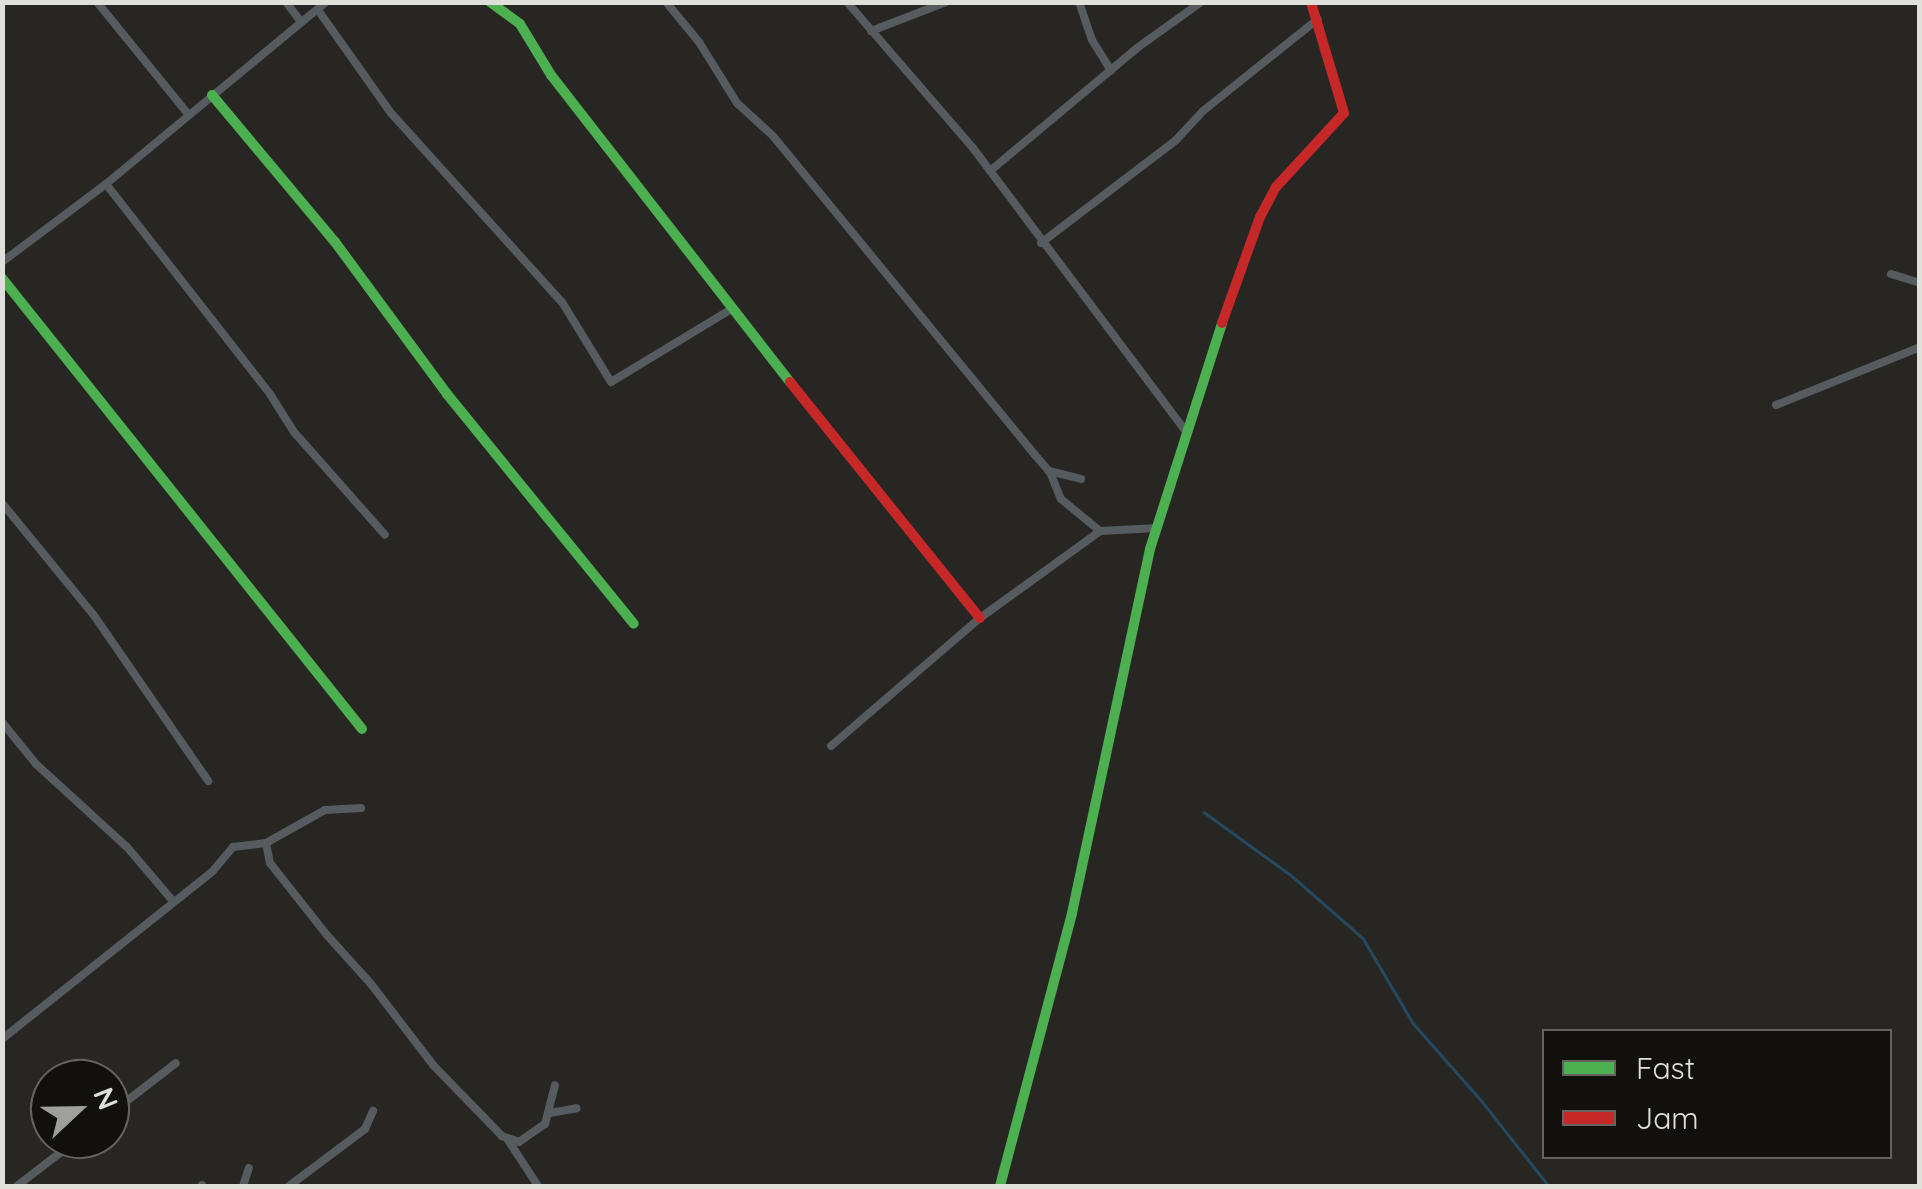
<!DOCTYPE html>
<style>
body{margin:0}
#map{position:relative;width:1922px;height:1189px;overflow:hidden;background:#272623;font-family:Quicksand,sans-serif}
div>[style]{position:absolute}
.stream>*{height:2.5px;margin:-1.25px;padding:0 1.25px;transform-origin:1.25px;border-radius:1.25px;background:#254961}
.street>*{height:8px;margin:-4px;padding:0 4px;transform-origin:4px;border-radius:4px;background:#555b5e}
.fast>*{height:10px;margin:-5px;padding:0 5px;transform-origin:5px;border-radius:5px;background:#4caf50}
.jam>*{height:10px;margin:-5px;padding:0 5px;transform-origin:5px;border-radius:5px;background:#c62828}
span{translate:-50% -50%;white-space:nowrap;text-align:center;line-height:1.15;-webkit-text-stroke:8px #11100d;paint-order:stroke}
.frame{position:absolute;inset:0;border:5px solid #e0e0db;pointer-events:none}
.legend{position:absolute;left:1542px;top:1029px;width:350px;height:130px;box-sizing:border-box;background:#11100d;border:2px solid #64635f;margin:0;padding:12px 18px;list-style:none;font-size:30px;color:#e0e0db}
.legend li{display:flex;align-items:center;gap:20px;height:50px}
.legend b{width:50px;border:2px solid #64635f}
.north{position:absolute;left:30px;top:1059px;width:100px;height:100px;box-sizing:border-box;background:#11100d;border:2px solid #64635f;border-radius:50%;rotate:68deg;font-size:28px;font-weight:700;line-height:40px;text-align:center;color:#e0e0db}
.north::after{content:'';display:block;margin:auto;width:35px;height:45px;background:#9f9f9b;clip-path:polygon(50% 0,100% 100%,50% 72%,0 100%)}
</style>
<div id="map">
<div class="stream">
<i style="left:1204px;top:812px;width:109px;rotate:36deg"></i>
<i style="left:1292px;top:876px;width:94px;rotate:41.1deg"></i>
<i style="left:1363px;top:938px;width:99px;rotate:59.5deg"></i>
<i style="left:1413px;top:1023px;width:103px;rotate:48.6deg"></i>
<i style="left:1481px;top:1100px;width:110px;rotate:51.7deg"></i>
</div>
<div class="street">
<i style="left:97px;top:2px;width:144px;rotate:50.9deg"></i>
<i style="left:286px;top:2px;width:25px;rotate:53deg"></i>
<i style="left:666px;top:2px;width:52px;rotate:50.5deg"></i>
<i style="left:699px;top:42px;width:72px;rotate:58.1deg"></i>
<i style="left:737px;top:103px;width:49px;rotate:42.5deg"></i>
<i style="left:773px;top:136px;width:413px;rotate:50.6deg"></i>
<i style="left:1035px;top:455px;width:21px;rotate:49deg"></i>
<i style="left:1049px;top:471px;width:33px;rotate:14deg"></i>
<i style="left:847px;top:2px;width:193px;rotate:49.2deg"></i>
<i style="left:973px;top:148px;width:356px;rotate:53.1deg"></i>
<i style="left:1079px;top:2px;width:40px;rotate:71.1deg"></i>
<i style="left:1092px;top:40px;width:36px;rotate:58deg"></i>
<i style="left:318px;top:10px;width:126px;rotate:54.7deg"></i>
<i style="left:391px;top:113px;width:255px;rotate:47.9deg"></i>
<i style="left:562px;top:302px;width:94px;rotate:58.5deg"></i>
<i style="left:611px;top:382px;width:143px;rotate:-31.2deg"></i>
<i style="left:871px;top:31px;width:80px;rotate:-21.1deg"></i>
<i style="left:990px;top:171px;width:192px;rotate:-39.9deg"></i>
<i style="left:1137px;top:48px;width:79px;rotate:-35.7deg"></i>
<i style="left:106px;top:184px;width:266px;rotate:52deg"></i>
<i style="left:270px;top:394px;width:45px;rotate:57.7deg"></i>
<i style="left:294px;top:432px;width:137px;rotate:48.5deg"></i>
<i style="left:1041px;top:243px;width:170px;rotate:-37.3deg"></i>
<i style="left:1176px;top:140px;width:40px;rotate:-47deg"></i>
<i style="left:1203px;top:111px;width:147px;rotate:-38.7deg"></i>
<i style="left:2px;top:262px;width:130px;rotate:-36.9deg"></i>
<i style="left:106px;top:184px;width:286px;rotate:-39.6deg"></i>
<i style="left:1891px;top:274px;width:30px;rotate:17deg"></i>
<i style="left:1776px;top:405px;width:155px;rotate:-21.9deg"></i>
<i style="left:1050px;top:472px;width:29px;rotate:68deg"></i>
<i style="left:1061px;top:499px;width:50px;rotate:39.4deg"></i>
<i style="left:2px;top:503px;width:144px;rotate:50.7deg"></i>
<i style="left:93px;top:614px;width:203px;rotate:55.4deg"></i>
<i style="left:2px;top:722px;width:54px;rotate:51deg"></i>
<i style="left:36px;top:764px;width:123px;rotate:42.4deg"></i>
<i style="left:127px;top:847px;width:71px;rotate:49.6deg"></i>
<i style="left:831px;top:746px;width:196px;rotate:-40.7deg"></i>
<i style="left:980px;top:618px;width:148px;rotate:-35.9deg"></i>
<i style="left:1100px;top:531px;width:57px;rotate:-3deg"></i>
<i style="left:266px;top:843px;width:20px;rotate:79deg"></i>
<i style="left:270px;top:863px;width:90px;rotate:51.7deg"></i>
<i style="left:326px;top:934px;width:67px;rotate:48deg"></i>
<i style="left:371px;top:984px;width:103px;rotate:52.5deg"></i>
<i style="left:434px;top:1066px;width:98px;rotate:45.8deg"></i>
<i style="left:502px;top:1136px;width:18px;rotate:19deg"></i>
<i style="left:519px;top:1142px;width:32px;rotate:-35deg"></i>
<i style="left:545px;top:1124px;width:40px;rotate:-75.6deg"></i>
<i style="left:2px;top:1039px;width:268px;rotate:-38.5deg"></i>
<i style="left:212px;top:872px;width:33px;rotate:-50deg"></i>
<i style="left:233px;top:847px;width:33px;rotate:-7deg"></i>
<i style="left:266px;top:843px;width:68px;rotate:-29.2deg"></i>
<i style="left:325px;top:810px;width:36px;rotate:-3deg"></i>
<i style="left:550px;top:1113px;width:27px;rotate:-10deg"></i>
<i style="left:110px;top:1114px;width:83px;rotate:-37.7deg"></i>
<i style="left:508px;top:1140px;width:55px;rotate:56.9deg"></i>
<i style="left:17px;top:1186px;width:77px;rotate:-37.6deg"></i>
<i style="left:202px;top:1186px;width:1px;rotate:-90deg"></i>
<i style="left:243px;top:1186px;width:19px;rotate:-72deg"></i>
<i style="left:289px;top:1186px;width:95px;rotate:-36.9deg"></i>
<i style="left:365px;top:1129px;width:20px;rotate:-66deg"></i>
</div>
<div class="fast">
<i style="left:490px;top:2px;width:37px;rotate:36deg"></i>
<i style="left:520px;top:24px;width:60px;rotate:58.7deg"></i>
<i style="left:551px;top:75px;width:389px;rotate:52.1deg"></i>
<i style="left:212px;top:95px;width:192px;rotate:50.1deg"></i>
<i style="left:335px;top:242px;width:189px;rotate:53.6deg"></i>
<i style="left:447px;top:394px;width:296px;rotate:50.9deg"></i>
<i style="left:2px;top:278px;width:577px;rotate:51.4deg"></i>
<i style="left:1000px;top:1186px;width:282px;rotate:-75.2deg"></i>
<i style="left:1072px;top:913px;width:372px;rotate:-77.9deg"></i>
<i style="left:1150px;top:549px;width:237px;rotate:-72.3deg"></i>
</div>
<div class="jam">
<i style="left:1222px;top:323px;width:113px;rotate:-70.3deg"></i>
<i style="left:1260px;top:217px;width:34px;rotate:-62deg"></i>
<i style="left:1276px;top:187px;width:100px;rotate:-47.4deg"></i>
<i style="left:1344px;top:113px;width:116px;rotate:-106.6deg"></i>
<i style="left:790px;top:382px;width:303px;rotate:51.2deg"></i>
</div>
<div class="frame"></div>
<ul class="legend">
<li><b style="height:12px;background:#4caf50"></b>Fast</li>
<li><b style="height:12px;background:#c62828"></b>Jam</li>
</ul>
<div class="north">N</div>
</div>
